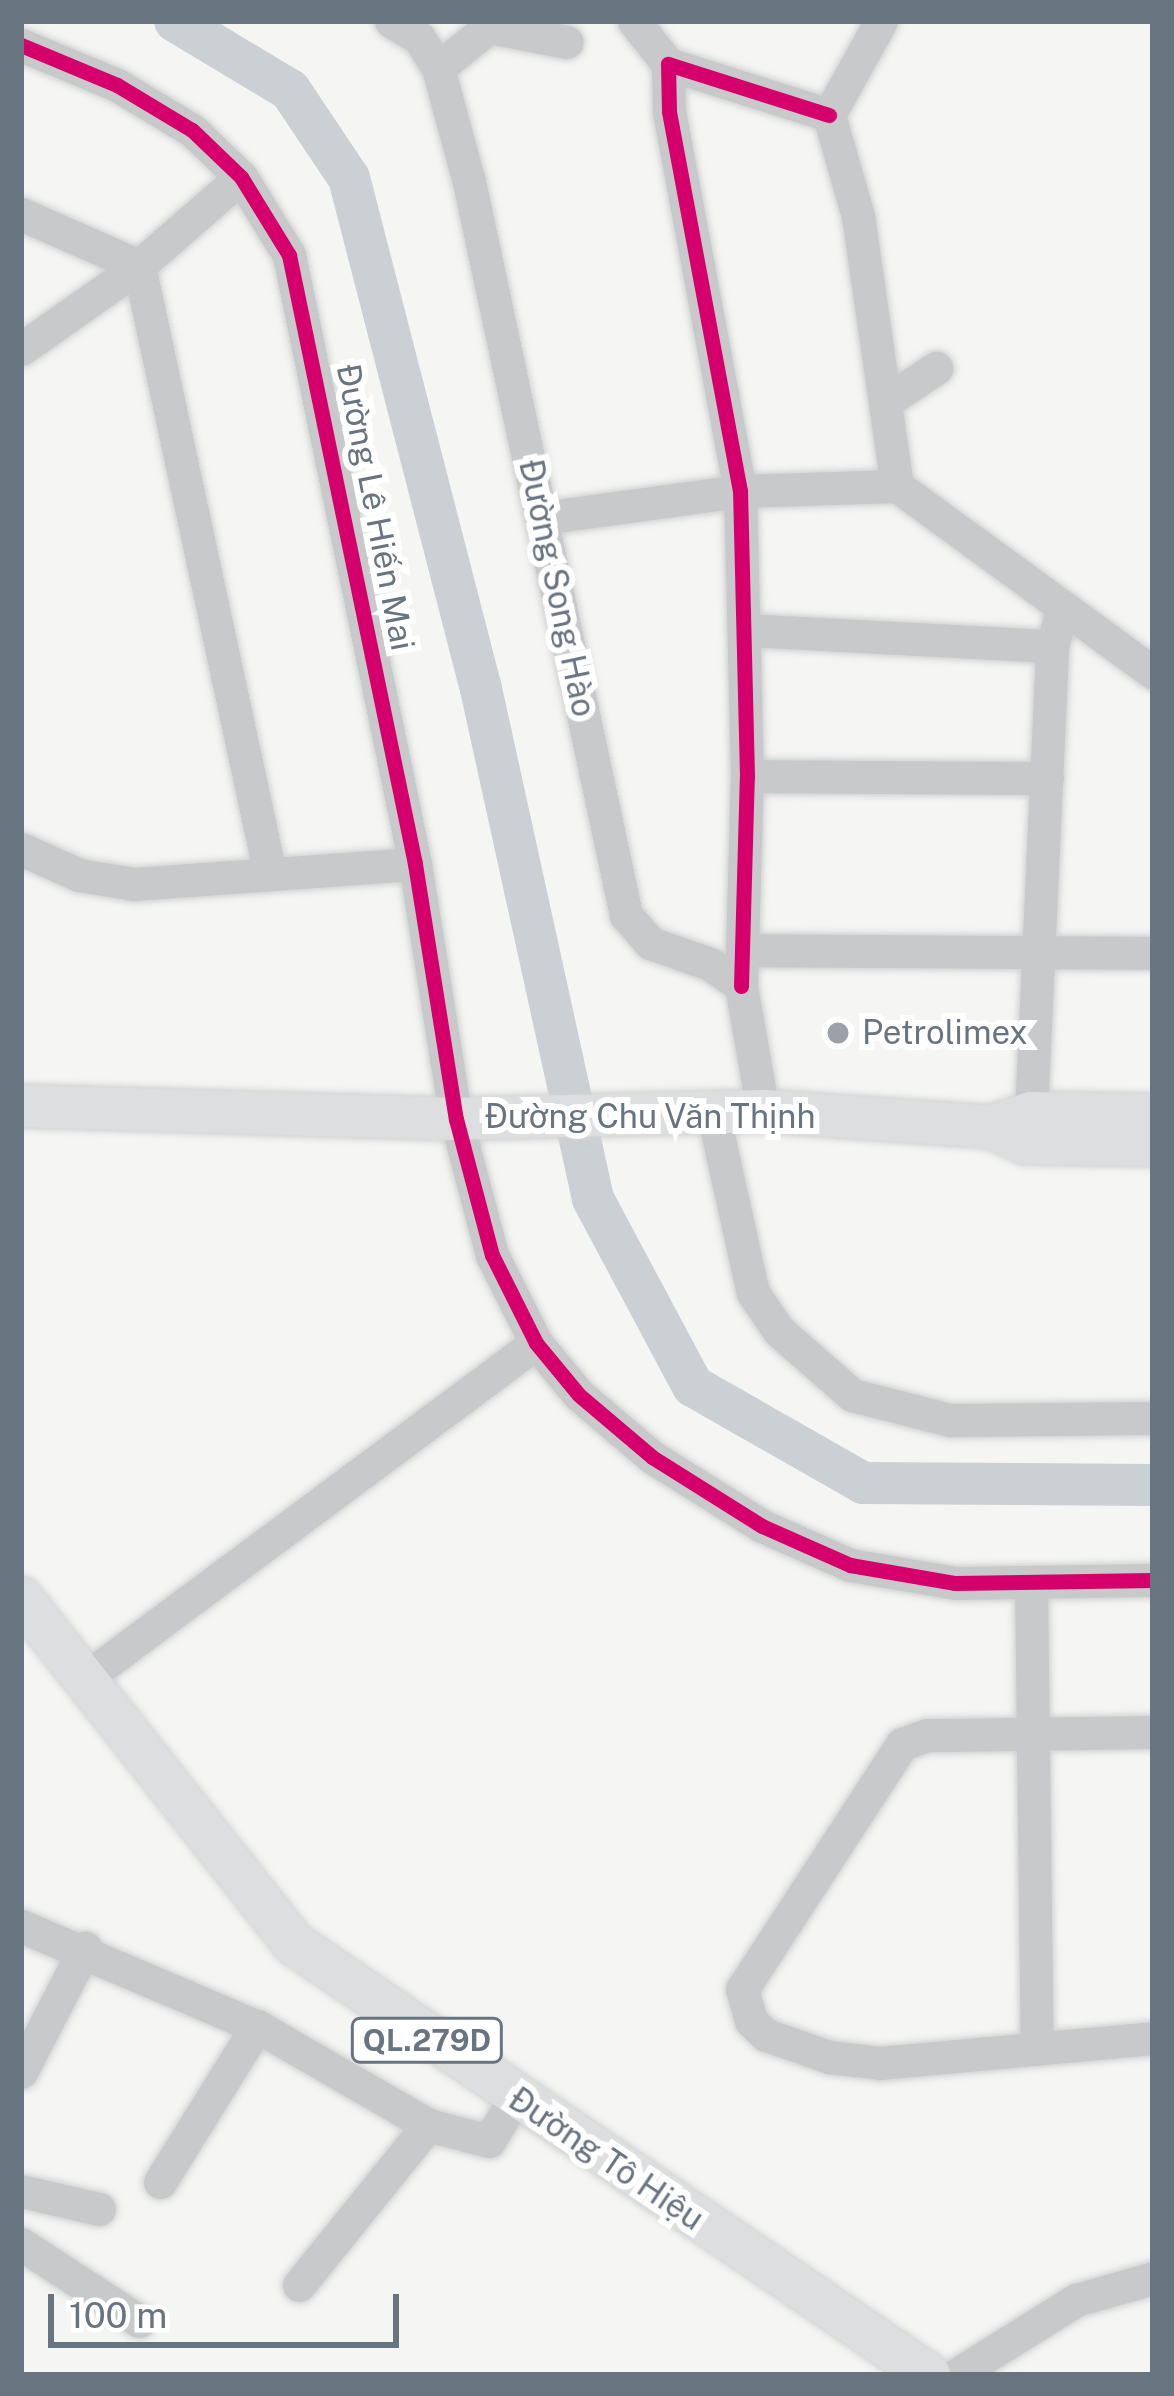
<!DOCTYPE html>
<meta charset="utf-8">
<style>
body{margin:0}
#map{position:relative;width:1174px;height:2396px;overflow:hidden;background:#f5f5f4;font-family:"Public Sans",sans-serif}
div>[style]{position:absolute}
.river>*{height:42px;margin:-21px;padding:0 21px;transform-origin:21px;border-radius:21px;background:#cad0d3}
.roads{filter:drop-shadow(0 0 3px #d1d2d2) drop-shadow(0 0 3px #d1d2d2)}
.minor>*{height:33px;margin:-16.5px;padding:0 16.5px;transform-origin:16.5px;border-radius:16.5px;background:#c8c9ca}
.major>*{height:42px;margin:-21px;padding:0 21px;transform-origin:21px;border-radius:21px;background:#dddedf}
.cycleway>*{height:15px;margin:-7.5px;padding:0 7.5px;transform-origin:7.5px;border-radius:7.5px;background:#d6006c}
.dots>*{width:33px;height:33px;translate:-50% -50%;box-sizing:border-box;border:6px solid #fff;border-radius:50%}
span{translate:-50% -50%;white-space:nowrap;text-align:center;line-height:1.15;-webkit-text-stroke:12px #fff;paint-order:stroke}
.shield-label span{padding:3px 9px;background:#fff;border:3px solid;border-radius:9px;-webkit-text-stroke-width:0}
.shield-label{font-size:30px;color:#697481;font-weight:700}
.street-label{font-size:33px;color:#697481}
.poi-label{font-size:33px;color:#697481}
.left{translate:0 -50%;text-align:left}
.frame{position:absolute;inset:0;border:24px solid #697481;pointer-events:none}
.scale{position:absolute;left:48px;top:2294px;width:351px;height:54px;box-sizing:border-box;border:6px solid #697481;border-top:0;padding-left:15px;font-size:36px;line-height:42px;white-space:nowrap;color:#697481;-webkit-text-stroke:9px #fff;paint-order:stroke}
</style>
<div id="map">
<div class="river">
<i style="left:175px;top:21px;width:134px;rotate:31deg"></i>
<i style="left:290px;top:90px;width:106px;rotate:56.2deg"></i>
<i style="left:349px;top:178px;width:528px;rotate:75.52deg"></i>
<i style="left:481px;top:689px;width:522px;rotate:77.61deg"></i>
<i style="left:593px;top:1199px;width:212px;rotate:61.9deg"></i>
<i style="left:693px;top:1386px;width:196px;rotate:29.7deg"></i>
<i style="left:863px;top:1483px;width:290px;rotate:0.4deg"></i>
</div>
<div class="roads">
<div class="minor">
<i style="left:391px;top:21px;width:33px;rotate:31deg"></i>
<i style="left:419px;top:38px;width:36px;rotate:58deg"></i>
<i style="left:438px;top:68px;width:118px;rotate:74.8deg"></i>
<i style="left:469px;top:182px;width:750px;rotate:77.91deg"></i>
<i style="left:626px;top:915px;width:37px;rotate:49deg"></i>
<i style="left:650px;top:943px;width:64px;rotate:19.3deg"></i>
<i style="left:710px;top:964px;width:38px;rotate:35deg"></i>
<i style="left:741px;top:986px;width:127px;rotate:80deg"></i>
<i style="left:634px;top:21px;width:55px;rotate:51.7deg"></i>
<i style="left:881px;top:21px;width:107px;rotate:119deg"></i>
<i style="left:829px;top:115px;width:105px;rotate:74deg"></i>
<i style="left:858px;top:216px;width:273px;rotate:81.8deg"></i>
<i style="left:897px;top:486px;width:317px;rotate:36.1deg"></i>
<i style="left:21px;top:45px;width:104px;rotate:22.6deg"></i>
<i style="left:117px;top:85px;width:87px;rotate:31deg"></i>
<i style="left:192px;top:130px;width:68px;rotate:43.8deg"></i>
<i style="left:241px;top:177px;width:92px;rotate:58.4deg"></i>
<i style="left:289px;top:255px;width:622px;rotate:78.31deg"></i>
<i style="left:415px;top:864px;width:258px;rotate:80.9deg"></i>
<i style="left:456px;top:1119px;width:141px;rotate:75.2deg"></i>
<i style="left:492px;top:1255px;width:98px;rotate:63.4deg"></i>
<i style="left:536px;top:1343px;width:67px;rotate:50.4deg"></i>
<i style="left:579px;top:1395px;width:96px;rotate:40.3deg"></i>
<i style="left:652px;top:1457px;width:130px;rotate:32.1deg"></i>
<i style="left:762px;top:1526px;width:96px;rotate:23.9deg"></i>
<i style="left:850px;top:1565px;width:107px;rotate:9.7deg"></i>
<i style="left:955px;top:1583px;width:198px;rotate:-0.9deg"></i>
<i style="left:438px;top:68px;width:65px;rotate:-38.8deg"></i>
<i style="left:489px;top:27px;width:79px;rotate:10.9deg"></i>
<i style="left:21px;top:214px;width:129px;rotate:23.8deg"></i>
<i style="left:139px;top:266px;width:622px;rotate:77.84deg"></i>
<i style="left:21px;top:349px;width:144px;rotate:-35.1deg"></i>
<i style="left:139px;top:266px;width:135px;rotate:-41.1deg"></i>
<i style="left:888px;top:400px;width:58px;rotate:-33.7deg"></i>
<i style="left:542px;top:518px;width:200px;rotate:-7.8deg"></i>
<i style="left:740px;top:491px;width:157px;rotate:-1.8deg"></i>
<i style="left:745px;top:630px;width:307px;rotate:3deg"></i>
<i style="left:747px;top:776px;width:300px;rotate:0.4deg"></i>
<i style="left:21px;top:849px;width:64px;rotate:24.1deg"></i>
<i style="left:79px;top:875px;width:56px;rotate:9.3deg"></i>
<i style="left:134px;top:884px;width:282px;rotate:-4.1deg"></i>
<i style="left:742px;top:950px;width:411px;rotate:0.4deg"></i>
<i style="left:741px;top:986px;width:210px;rotate:-88.4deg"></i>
<i style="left:747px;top:776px;width:285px;rotate:-91.4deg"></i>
<i style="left:740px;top:491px;width:387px;rotate:-100.6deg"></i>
<i style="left:669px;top:111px;width:47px;rotate:-91.2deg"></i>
<i style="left:668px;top:64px;width:169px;rotate:17.6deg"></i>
<i style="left:713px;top:1113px;width:184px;rotate:77.5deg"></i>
<i style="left:753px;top:1293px;width:46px;rotate:55.6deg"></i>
<i style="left:779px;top:1331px;width:97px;rotate:41.2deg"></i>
<i style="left:852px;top:1395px;width:101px;rotate:14.3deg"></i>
<i style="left:950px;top:1420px;width:203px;rotate:-0.6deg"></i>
<i style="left:1031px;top:1113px;width:467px;rotate:-87.4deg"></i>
<i style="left:1052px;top:646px;width:35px;rotate:-74deg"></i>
<i style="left:1031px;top:1582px;width:467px;rotate:89.3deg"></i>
<i style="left:83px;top:1680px;width:565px;rotate:-36.65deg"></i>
<i style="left:1153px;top:1732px;width:226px;rotate:179.2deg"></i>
<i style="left:927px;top:1735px;width:27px;rotate:160deg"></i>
<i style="left:902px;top:1744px;width:293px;rotate:123.1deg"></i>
<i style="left:742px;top:1989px;width:33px;rotate:74deg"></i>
<i style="left:751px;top:2021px;width:21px;rotate:43deg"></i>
<i style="left:766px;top:2035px;width:67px;rotate:19.2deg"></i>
<i style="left:829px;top:2057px;width:51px;rotate:6.7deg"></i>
<i style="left:880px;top:2063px;width:274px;rotate:-5.2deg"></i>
<i style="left:21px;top:1926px;width:262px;rotate:23.1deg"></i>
<i style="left:262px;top:2029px;width:192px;rotate:30deg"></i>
<i style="left:428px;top:2125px;width:63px;rotate:14.7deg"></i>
<i style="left:489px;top:2141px;width:50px;rotate:-58.8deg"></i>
<i style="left:21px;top:2072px;width:140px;rotate:-62.7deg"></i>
<i style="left:160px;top:2182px;width:184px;rotate:-58.1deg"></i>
<i style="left:21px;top:2191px;width:80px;rotate:13deg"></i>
<i style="left:21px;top:2244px;width:141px;rotate:33.1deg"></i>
<i style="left:299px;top:2285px;width:206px;rotate:-51.1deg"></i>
<i style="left:956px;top:2375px;width:142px;rotate:-32deg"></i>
<i style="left:1076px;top:2300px;width:80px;rotate:-15.9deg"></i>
</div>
<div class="major">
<i style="left:21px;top:1106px;width:435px;rotate:1.7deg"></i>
<i style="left:456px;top:1119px;width:307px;rotate:-1.5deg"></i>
<i style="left:763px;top:1111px;width:229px;rotate:4deg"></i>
<i style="left:991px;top:1127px;width:38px;rotate:25deg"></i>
<i style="left:1025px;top:1143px;width:128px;rotate:0.9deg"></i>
<i style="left:991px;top:1127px;width:42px;rotate:-19.3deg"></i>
<i style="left:1031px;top:1113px;width:122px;rotate:0.9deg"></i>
<i style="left:21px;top:1598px;width:439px;rotate:51.7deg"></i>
<i style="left:293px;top:1943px;width:769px;rotate:34.19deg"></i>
</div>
</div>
<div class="cycleway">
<i style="left:21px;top:45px;width:104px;rotate:22.6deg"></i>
<i style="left:117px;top:85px;width:87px;rotate:31deg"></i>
<i style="left:192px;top:130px;width:68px;rotate:43.8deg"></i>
<i style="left:241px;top:177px;width:92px;rotate:58.4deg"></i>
<i style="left:289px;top:255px;width:622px;rotate:78.31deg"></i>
<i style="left:415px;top:864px;width:258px;rotate:80.9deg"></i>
<i style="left:456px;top:1119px;width:141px;rotate:75.2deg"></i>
<i style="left:492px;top:1255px;width:98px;rotate:63.4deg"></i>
<i style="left:536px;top:1343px;width:67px;rotate:50.4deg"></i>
<i style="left:579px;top:1395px;width:96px;rotate:40.3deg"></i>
<i style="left:652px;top:1457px;width:130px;rotate:32.1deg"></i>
<i style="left:762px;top:1526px;width:96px;rotate:23.9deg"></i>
<i style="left:850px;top:1565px;width:107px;rotate:9.7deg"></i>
<i style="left:955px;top:1583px;width:198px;rotate:-0.9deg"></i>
<i style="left:741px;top:986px;width:210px;rotate:-88.4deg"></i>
<i style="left:747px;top:776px;width:285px;rotate:-91.4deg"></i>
<i style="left:740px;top:491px;width:387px;rotate:-100.6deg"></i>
<i style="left:669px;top:111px;width:47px;rotate:-91.2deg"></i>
<i style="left:668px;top:64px;width:169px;rotate:17.6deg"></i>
</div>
<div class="dots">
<i style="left:838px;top:1033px;background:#9aa1a9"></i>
</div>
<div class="shield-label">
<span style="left:427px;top:2040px">QL.279D</span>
</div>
<div class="street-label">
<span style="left:375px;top:507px;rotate:79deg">Đường Lê Hiến Mai</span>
<span style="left:557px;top:588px;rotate:78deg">Đường Song Hào</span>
<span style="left:650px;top:1117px">Đường Chu Văn Thịnh</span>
<span style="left:606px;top:2159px;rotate:34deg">Đường Tô Hiệu</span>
</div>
<div class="poi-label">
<span class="left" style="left:862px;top:1033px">Petrolimex</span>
</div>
<div class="frame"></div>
<div class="scale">100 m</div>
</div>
